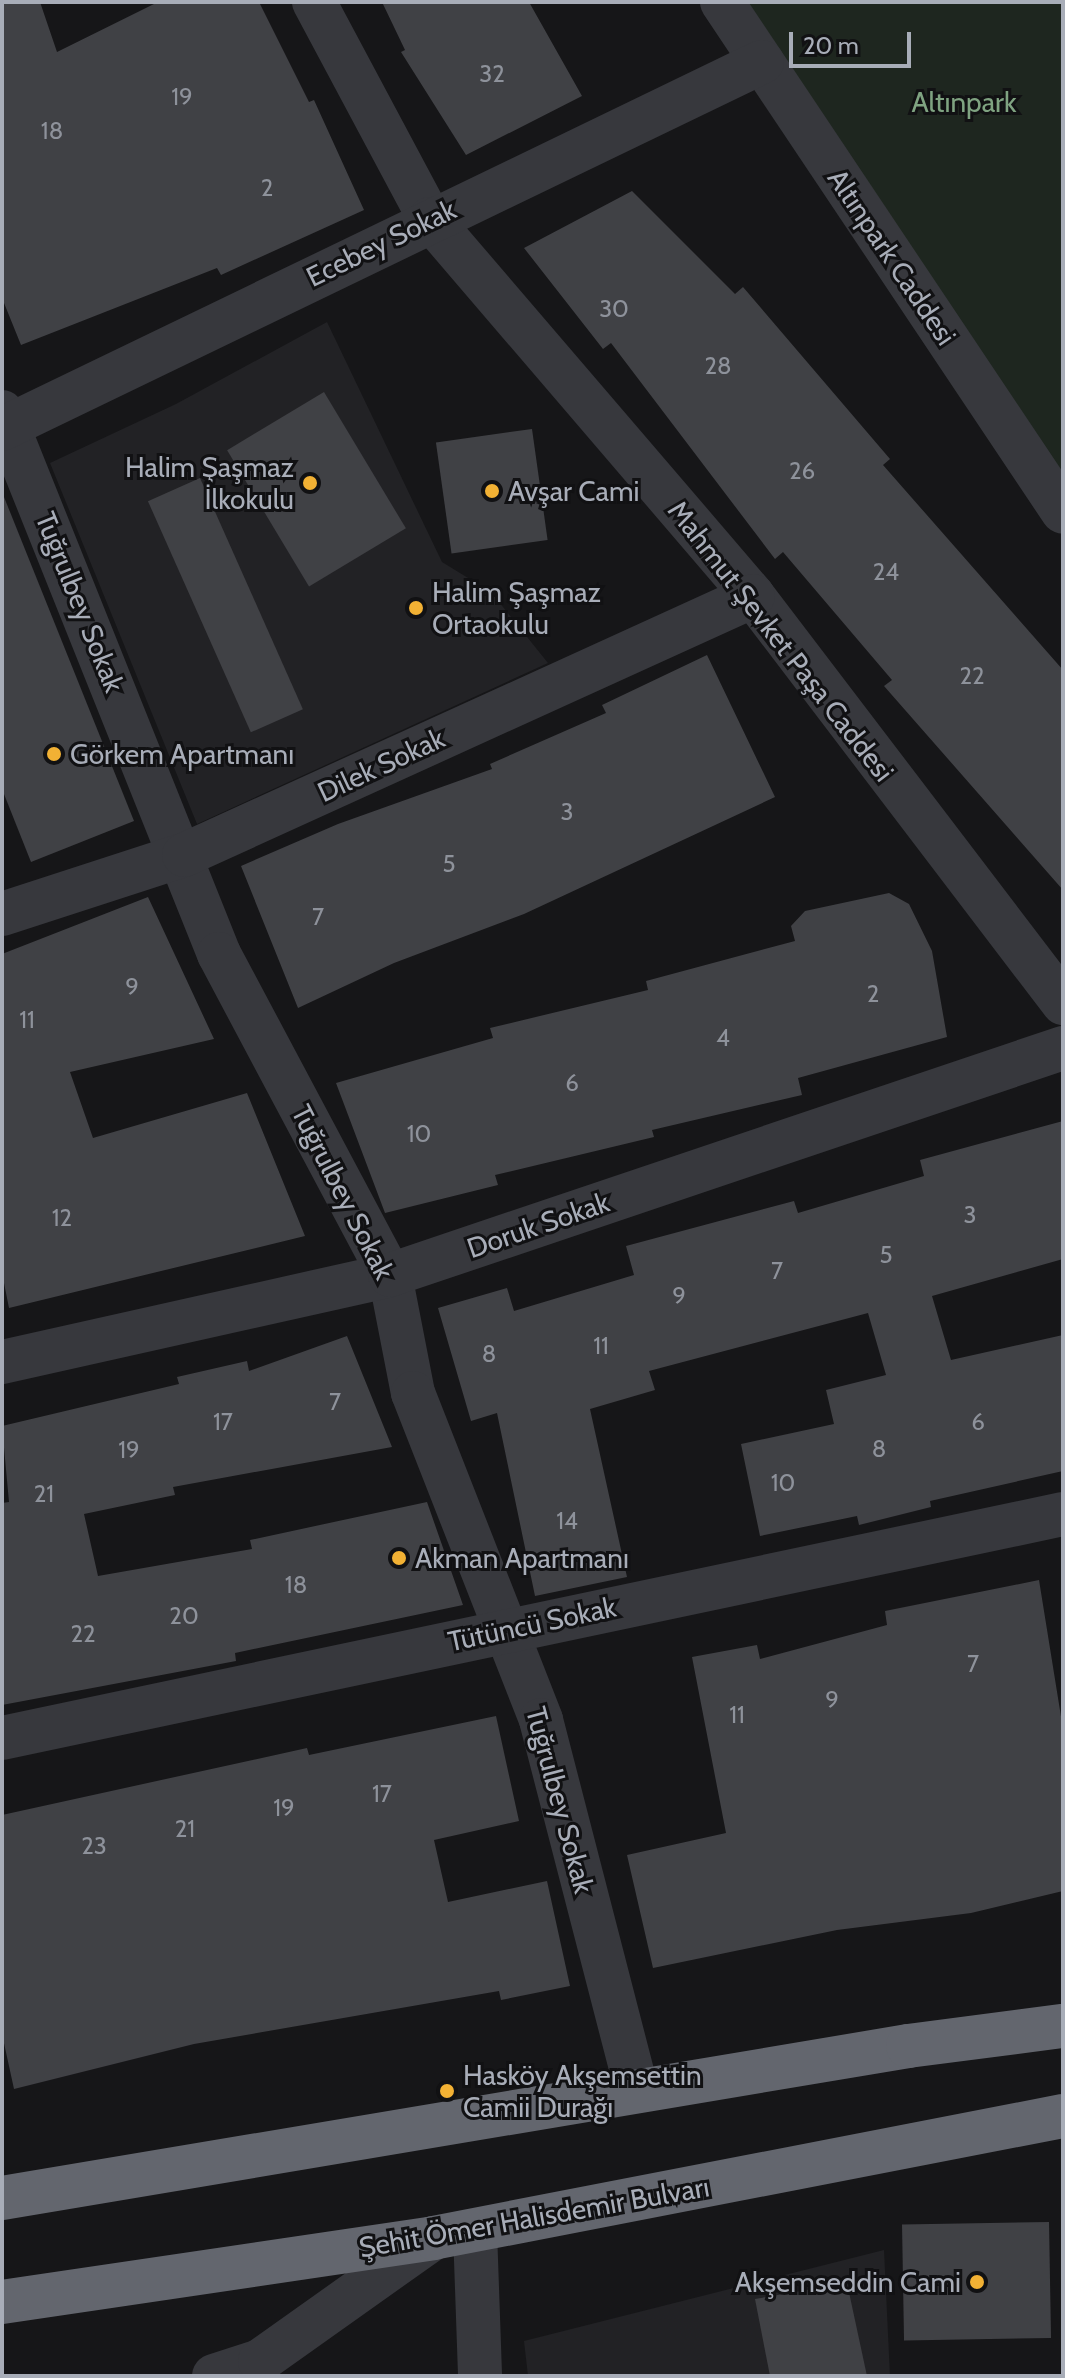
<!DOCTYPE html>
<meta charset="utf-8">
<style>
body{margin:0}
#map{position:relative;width:1065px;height:2378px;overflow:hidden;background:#161618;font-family:Cabin,sans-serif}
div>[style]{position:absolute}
.built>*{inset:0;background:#222225}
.green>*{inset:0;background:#1e261f}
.building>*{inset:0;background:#404145;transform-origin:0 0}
.minor>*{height:44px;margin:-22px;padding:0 22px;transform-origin:22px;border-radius:22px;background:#37383d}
.highway>*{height:44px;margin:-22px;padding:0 22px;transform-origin:22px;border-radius:22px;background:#63666e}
.dots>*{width:22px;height:22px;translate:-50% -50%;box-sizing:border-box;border:4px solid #111113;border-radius:50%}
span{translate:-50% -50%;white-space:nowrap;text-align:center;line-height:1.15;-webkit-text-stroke:6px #111113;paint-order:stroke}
.number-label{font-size:24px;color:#8e929b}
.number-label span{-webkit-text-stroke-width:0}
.park-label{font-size:28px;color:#7fa381}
.street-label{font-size:28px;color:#a8adb8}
.poi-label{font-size:28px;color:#a8adb8}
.right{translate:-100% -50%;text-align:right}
.left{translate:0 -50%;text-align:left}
.frame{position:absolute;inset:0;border:4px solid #a8adb8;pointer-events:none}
.scale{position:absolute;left:789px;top:32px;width:122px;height:36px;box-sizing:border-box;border:4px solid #a8adb8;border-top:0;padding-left:10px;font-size:24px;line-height:28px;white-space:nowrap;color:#a8adb8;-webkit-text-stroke:6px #111113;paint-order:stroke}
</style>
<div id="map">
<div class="built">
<i style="clip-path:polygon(327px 322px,442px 562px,491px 592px,548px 663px,197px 824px,50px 463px,176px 404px)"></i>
<i style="clip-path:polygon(884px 2250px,890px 2376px,528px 2376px,524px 2341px)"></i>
</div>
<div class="green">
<i style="clip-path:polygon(722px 2px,1063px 2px,1063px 512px)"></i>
</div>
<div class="building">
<i style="clip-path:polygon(2px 2px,40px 2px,57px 52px,158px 2px,259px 2px,309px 102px,314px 100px,364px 210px,221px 275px,217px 268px,21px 345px,2px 298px)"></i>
<i style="clip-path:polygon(382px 2px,529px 2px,582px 96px,466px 155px,401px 52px,405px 50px)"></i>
<i style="clip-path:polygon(632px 191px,735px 294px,743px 287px,890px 459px,883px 465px,1063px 670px,1063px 890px,884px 686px,892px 680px,783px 552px,775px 559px,611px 343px,603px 349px,524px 248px)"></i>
<i style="left:324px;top:392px;width:159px;height:113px;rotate:59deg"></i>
<i style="left:532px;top:429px;width:112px;height:97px;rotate:82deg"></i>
<i style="left:200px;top:478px;width:253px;height:57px;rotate:66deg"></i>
<i style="clip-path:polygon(4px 497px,134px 821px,31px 862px,2px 789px)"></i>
<i style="clip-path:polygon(707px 655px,775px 797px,524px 914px,394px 963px,298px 1008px,241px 866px,338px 824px,492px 769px,490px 764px,606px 713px,602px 705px)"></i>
<i style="clip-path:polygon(889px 893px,909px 904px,932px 951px,947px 1037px,798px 1078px,802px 1095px,652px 1130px,654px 1137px,495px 1175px,498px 1185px,385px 1213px,336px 1083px,493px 1038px,490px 1028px,648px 990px,646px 981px,795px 941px,791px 926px,805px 911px)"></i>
<i style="clip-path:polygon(148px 897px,214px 1039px,70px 1072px,93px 1138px,247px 1093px,305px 1236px,9px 1308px,2px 1273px,2px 954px)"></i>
<i style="clip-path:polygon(1063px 1121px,1063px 1259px,932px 1296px,951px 1360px,1063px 1335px,1063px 1471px,930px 1501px,931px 1507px,859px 1525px,857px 1516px,760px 1536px,741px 1444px,834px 1424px,826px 1390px,886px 1375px,868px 1313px,649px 1371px,655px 1390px,590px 1409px,627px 1577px,535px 1596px,497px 1413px,471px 1421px,438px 1308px,507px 1288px,514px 1311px,634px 1275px,626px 1246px,794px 1201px,798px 1213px,924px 1176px,920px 1160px)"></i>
<i style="clip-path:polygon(347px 1336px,392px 1447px,173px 1487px,175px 1495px,84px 1514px,98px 1576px,252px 1549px,250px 1540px,427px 1502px,463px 1605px,235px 1653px,236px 1661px,2px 1705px,2px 1503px,9px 1502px,2px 1426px,179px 1384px,177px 1377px,247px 1361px,249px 1371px)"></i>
<i style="clip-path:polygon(1039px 1580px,1063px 1729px,1063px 1891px,971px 1913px,837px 1930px,653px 1968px,627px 1855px,726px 1833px,692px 1657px,757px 1645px,760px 1659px,887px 1625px,885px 1611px)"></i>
<i style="clip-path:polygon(496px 1716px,519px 1821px,434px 1840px,448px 1902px,547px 1881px,570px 1986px,501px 2000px,499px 1991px,194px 2044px,14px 2089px,2px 2034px,2px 1815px,307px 1748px,309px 1755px)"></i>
<i style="left:1049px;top:2222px;width:116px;height:147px;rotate:89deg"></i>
<i style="clip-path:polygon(847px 2283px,867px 2376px,770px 2376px,755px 2299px)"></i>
</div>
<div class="minor">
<i style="left:314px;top:2px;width:246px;rotate:61.9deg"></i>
<i style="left:430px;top:219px;width:496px;rotate:49.4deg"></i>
<i style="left:753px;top:596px;width:512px;rotate:52.7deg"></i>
<i style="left:722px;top:2px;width:613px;rotate:56.23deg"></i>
<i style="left:2px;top:412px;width:584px;rotate:68.18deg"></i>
<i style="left:219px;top:954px;width:364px;rotate:62deg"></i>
<i style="left:390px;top:1275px;width:120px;rotate:79deg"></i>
<i style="left:413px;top:1393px;width:351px;rotate:68.6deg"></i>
<i style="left:541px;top:1720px;width:383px;rotate:75.5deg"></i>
<i style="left:2px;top:429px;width:844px;rotate:-25.78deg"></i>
<i style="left:2px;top:914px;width:191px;rotate:-18deg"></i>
<i style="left:184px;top:855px;width:625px;rotate:-24.47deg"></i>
<i style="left:2px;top:1362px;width:398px;rotate:-12.6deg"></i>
<i style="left:390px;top:1275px;width:710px;rotate:-18.64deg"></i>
<i style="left:2px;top:1738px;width:1084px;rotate:-11.92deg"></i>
<i style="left:475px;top:2231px;width:145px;rotate:88deg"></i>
<i style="left:214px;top:2376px;width:48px;rotate:-18.1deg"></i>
<i style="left:260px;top:2361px;width:212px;rotate:-35.4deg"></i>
</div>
<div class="highway">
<i style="left:2px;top:2198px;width:919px;rotate:-9.52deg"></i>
<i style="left:908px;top:2046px;width:156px;rotate:-7.4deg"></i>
<i style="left:2px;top:2302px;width:436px;rotate:-8.4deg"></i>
<i style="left:433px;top:2238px;width:642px;rotate:-10.96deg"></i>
</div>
<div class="dots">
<i style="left:310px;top:483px;background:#f2b134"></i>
<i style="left:492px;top:491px;background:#f2b134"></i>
<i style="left:416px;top:608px;background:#f2b134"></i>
<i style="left:54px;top:754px;background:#f2b134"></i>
<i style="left:399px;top:1558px;background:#f2b134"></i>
<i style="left:447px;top:2091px;background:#f2b134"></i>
<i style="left:977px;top:2282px;background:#f2b134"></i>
</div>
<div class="number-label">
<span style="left:492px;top:74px">32</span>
<span style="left:182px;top:97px">19</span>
<span style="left:52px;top:131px">18</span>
<span style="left:267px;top:188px">2</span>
<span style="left:614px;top:309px">30</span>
<span style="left:718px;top:366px">28</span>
<span style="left:802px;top:471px">26</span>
<span style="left:886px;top:572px">24</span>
<span style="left:972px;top:676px">22</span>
<span style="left:567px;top:812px">3</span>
<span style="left:449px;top:864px">5</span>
<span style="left:318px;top:917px">7</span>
<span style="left:132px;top:987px">9</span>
<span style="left:873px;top:994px">2</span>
<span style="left:27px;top:1020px">11</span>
<span style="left:723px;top:1038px">4</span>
<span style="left:572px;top:1083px">6</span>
<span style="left:419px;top:1134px">10</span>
<span style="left:970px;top:1215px">3</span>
<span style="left:62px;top:1218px">12</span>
<span style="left:886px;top:1255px">5</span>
<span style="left:777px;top:1271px">7</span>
<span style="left:679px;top:1296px">9</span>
<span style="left:601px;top:1346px">11</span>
<span style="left:489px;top:1354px">8</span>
<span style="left:335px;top:1402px">7</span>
<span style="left:223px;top:1422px">17</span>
<span style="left:978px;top:1422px">6</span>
<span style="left:879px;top:1449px">8</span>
<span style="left:129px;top:1450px">19</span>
<span style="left:783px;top:1483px">10</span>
<span style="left:44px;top:1494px">21</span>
<span style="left:567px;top:1521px">14</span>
<span style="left:296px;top:1585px">18</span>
<span style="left:184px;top:1616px">20</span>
<span style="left:83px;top:1634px">22</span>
<span style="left:973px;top:1664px">7</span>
<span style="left:832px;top:1700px">9</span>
<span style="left:737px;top:1715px">11</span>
<span style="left:382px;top:1794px">17</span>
<span style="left:284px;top:1808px">19</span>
<span style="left:185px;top:1829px">21</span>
<span style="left:94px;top:1846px">23</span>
</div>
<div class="park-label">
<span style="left:964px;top:102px">Altınpark</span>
</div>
<div class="street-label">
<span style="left:381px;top:243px;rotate:-26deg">Ecebey Sokak</span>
<span style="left:892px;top:257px;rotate:56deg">Altınpark Caddesi</span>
<span style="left:80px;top:602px;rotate:68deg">Tuğrulbey Sokak</span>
<span style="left:781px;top:641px;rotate:52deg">Mahmut Şevket Paşa Caddesi</span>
<span style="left:381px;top:765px;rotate:-25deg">Dilek Sokak</span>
<span style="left:343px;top:1192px;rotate:63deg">Tuğrulbey Sokak</span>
<span style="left:538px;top:1225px;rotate:-19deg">Doruk Sokak</span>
<span style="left:532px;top:1624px;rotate:-12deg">Tütüncü Sokak</span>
<span style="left:560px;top:1800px;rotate:75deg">Tuğrulbey Sokak</span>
<span style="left:534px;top:2217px;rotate:-10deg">Şehit Ömer Halisdemir Bulvarı</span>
</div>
<div class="poi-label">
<span class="right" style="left:294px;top:483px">Halim Şaşmaz<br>İlkokulu</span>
<span class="left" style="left:508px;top:491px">Avşar Cami</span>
<span class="left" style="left:432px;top:608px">Halim Şaşmaz<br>Ortaokulu</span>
<span class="left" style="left:70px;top:754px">Görkem Apartmanı</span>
<span class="left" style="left:415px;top:1558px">Akman Apartmanı</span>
<span class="left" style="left:463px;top:2091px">Hasköy Akşemsettin<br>Camii Durağı</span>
<span class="right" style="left:961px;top:2282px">Akşemseddin Cami</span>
</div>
<div class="frame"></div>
<div class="scale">20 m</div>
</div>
